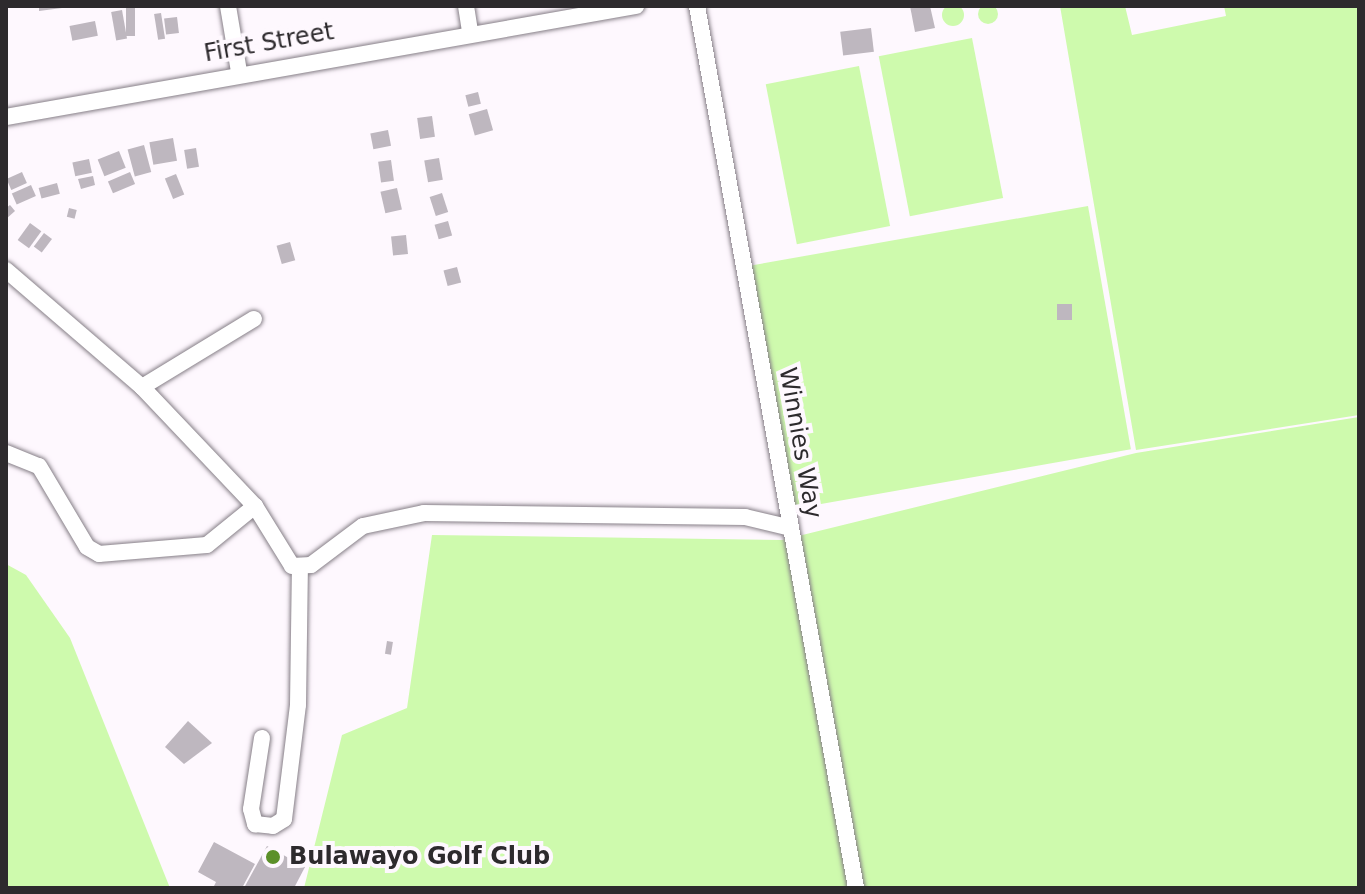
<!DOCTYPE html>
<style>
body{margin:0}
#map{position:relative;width:1365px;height:894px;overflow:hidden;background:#fef8fe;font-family:"DejaVu Sans",sans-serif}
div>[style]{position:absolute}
.green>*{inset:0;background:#cefaad;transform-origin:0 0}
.round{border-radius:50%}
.building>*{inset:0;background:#beb7bf;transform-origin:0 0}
.roads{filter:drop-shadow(0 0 2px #867f87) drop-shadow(0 0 2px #867f87)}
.minor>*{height:16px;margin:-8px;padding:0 8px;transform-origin:8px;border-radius:8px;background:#fff}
.dots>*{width:22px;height:22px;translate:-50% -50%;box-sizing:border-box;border:4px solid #fef8fe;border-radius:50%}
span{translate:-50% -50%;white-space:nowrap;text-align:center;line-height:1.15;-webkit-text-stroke:8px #fef8fe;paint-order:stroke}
.street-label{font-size:24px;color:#2d2a2d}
.poi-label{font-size:24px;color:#2d2a2d;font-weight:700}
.left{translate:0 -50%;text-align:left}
.frame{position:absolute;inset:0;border:8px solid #2d2a2d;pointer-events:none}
</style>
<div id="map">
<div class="green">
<i class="round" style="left:978px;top:4px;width:20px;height:20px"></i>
<i class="round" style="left:942px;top:4px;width:22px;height:22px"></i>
<i style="clip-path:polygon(1060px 6px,1125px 6px,1132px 35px,1226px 16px,1224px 6px,1359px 6px,1359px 415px,1136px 450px)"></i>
<i style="left:972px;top:38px;width:163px;height:95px;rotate:79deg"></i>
<i style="left:859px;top:66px;width:163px;height:95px;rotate:79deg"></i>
<i style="left:1088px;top:206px;width:247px;height:342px;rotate:80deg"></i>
<i style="clip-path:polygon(1359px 417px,1359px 888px,304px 888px,342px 735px,407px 708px,432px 535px,782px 540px,1136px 453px)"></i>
<i style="clip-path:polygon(6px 564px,26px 575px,70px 638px,170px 888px,6px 888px)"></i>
</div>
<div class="building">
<i style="clip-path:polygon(39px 6px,61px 6px,62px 8px,39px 11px)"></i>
<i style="clip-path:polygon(910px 6px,930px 6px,935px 28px,915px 32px)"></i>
<i style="left:126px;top:7px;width:9px;height:29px"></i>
<i style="left:122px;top:10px;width:29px;height:11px;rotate:80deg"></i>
<i style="left:161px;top:13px;width:26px;height:7px;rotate:81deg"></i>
<i style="left:177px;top:17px;width:16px;height:13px;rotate:83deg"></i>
<i style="left:95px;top:21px;width:15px;height:26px;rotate:79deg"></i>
<i style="left:871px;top:28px;width:24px;height:31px;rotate:83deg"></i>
<i style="left:478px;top:92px;width:12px;height:13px;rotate:76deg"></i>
<i style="left:487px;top:109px;width:22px;height:19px;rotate:74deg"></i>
<i style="left:432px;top:116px;width:21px;height:15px;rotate:82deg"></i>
<i style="left:388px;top:130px;width:16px;height:18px;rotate:79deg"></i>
<i style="left:173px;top:138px;width:23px;height:24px;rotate:80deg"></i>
<i style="left:144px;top:145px;width:28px;height:17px;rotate:75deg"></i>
<i style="left:196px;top:148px;width:19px;height:12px;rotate:81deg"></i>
<i style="left:119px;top:151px;width:18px;height:23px;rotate:68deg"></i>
<i style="left:439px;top:158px;width:22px;height:15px;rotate:80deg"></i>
<i style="left:89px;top:159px;width:14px;height:17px;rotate:78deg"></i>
<i style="left:391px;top:160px;width:21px;height:13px;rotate:82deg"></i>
<i style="left:22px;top:172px;width:12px;height:17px;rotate:66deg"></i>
<i style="left:130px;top:172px;width:13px;height:24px;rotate:67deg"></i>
<i style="left:176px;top:174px;width:22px;height:12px;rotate:68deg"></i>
<i style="clip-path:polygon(93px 176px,95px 185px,81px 189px,78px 179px)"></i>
<i style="left:57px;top:183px;width:11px;height:19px;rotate:75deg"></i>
<i style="left:31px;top:185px;width:12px;height:21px;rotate:66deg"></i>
<i style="left:397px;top:188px;width:22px;height:17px;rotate:77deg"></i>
<i style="left:442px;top:193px;width:20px;height:13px;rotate:72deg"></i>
<i style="clip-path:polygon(10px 205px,15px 211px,6px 219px,6px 208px)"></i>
<i style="left:69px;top:208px;width:8px;height:9px;rotate:14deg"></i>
<i style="left:448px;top:221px;width:15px;height:14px;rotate:74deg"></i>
<i style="left:30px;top:223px;width:14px;height:21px;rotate:36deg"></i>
<i style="left:44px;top:233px;width:10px;height:17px;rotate:37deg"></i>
<i style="left:406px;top:235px;width:19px;height:15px;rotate:84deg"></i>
<i style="left:290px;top:242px;width:19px;height:14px;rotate:74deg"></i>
<i style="left:457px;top:267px;width:16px;height:14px;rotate:75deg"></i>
<i style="left:1057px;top:304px;width:15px;height:16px"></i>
<i style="left:387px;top:641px;width:6px;height:13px;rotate:9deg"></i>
<i style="clip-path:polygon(188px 721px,212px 743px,184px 764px,165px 747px)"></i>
<i style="clip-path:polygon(214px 842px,255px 864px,242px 888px,213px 888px,216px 882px,198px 872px)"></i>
<i style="clip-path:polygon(267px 846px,305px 867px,294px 888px,244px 888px)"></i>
</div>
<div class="roads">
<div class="minor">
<i style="left:228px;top:6px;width:67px;rotate:80.5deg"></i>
<i style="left:466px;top:6px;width:25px;rotate:81deg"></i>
<i style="left:697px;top:6px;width:896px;rotate:79.78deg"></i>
<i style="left:6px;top:117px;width:640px;rotate:-9.99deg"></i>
<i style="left:6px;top:270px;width:179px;rotate:40.7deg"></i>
<i style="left:142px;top:387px;width:164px;rotate:46.5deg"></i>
<i style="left:255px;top:506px;width:70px;rotate:58.3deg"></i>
<i style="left:292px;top:566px;width:19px;rotate:-3deg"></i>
<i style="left:311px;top:565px;width:65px;rotate:-36.9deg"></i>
<i style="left:363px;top:526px;width:62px;rotate:-12deg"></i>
<i style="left:424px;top:513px;width:321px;rotate:0.7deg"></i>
<i style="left:745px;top:517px;width:47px;rotate:13.4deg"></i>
<i style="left:142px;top:387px;width:131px;rotate:-31.3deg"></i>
<i style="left:6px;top:453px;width:35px;rotate:22deg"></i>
<i style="left:39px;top:466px;width:94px;rotate:59.3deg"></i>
<i style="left:87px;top:547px;width:14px;rotate:30deg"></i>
<i style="left:99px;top:554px;width:108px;rotate:-4.8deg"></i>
<i style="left:207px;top:545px;width:62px;rotate:-39.1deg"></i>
<i style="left:262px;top:738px;width:72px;rotate:98.8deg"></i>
<i style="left:251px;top:809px;width:16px;rotate:75deg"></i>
<i style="left:255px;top:824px;width:18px;rotate:6deg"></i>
<i style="left:273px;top:826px;width:13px;rotate:-32deg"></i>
<i style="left:284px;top:819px;width:115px;rotate:-83deg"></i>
<i style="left:298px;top:705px;width:139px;rotate:-89.2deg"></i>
</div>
</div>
<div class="dots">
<i style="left:273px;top:857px;background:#5c9029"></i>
</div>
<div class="street-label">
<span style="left:269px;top:43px;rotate:-10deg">First Street</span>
<span style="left:800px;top:443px;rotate:80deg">Winnies Way</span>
</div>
<div class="poi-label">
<span class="left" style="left:289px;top:857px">Bulawayo Golf Club</span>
</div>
<div class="frame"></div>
</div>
